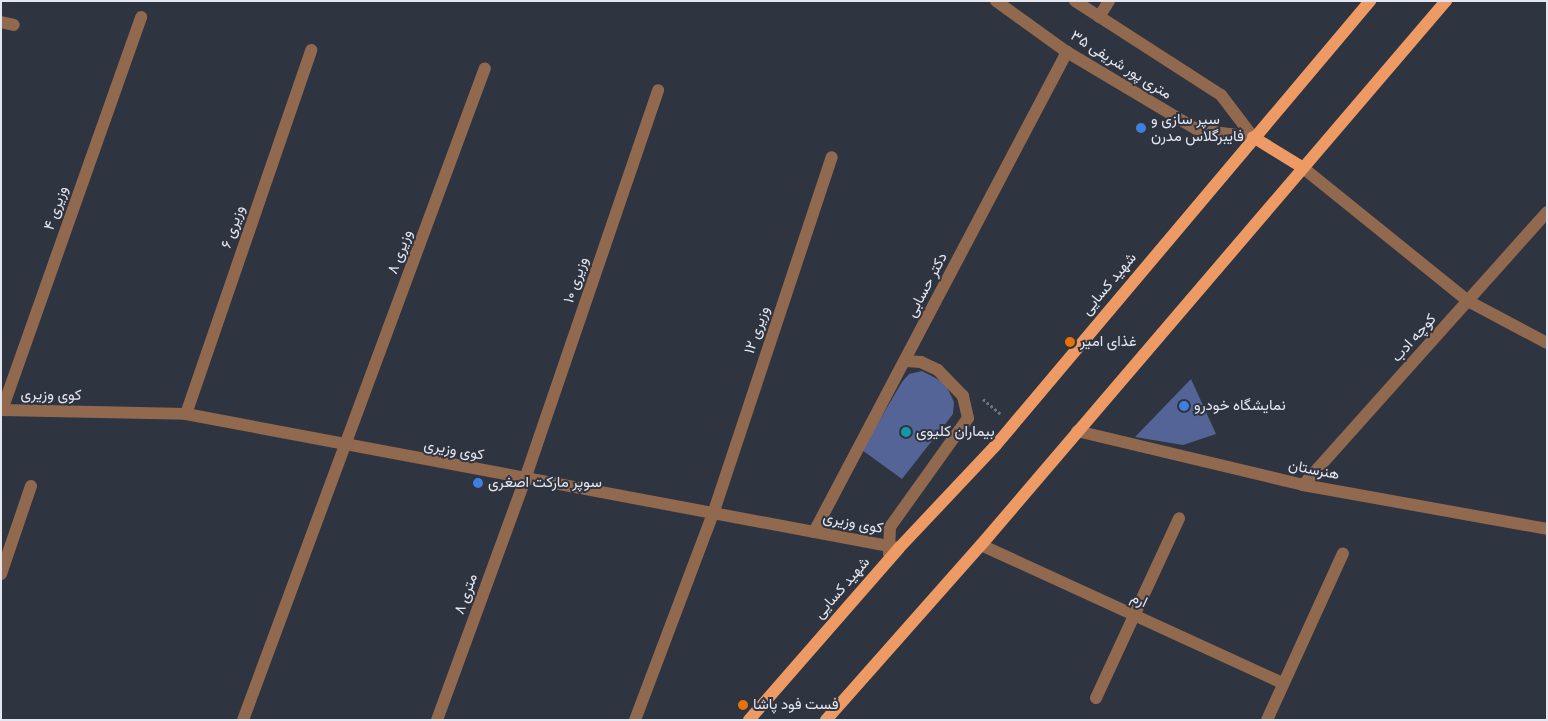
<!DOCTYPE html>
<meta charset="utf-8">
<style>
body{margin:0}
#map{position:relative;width:1548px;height:721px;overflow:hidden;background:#2f3441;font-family:"Fira Sans Condensed",Vazirmatn,sans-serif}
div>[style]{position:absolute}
.building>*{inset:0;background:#556497}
.path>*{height:3px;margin-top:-1.5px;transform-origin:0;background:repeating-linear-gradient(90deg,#6f737e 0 2.5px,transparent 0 5px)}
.minor>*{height:12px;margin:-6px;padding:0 6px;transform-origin:6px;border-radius:6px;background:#91694f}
.major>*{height:12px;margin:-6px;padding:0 6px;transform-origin:6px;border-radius:6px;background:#ed9a64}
.dots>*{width:14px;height:14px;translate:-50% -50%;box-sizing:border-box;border:2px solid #2f3441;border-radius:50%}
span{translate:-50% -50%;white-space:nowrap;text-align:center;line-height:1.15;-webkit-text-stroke:4px #2f3441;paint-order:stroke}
.street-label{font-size:15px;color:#e4e7f0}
.poi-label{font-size:15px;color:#e4e7f0}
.left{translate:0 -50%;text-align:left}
.frame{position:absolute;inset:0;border:2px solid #e4e7f0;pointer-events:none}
</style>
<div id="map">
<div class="building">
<i style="clip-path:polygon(922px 371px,945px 383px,954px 402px,953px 414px,902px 479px,862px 450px,902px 382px,909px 374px)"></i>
<i style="clip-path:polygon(1191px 379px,1216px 434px,1183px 445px,1135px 437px)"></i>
</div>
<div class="path">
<i style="left:983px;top:399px;width:23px;rotate:40deg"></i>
</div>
<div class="minor">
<i style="left:996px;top:1px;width:87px;rotate:35.7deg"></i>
<i style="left:1067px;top:52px;width:152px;rotate:30.8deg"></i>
<i style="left:1198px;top:130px;width:55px;rotate:7.3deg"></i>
<i style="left:1075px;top:1px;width:174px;rotate:32.8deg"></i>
<i style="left:1221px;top:95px;width:53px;rotate:52.7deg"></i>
<i style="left:1099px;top:17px;width:19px;rotate:-58deg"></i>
<i style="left:1px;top:22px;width:13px;rotate:13deg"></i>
<i style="left:1302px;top:167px;width:213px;rotate:38.9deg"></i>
<i style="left:1468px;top:301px;width:89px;rotate:28deg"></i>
<i style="left:1px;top:410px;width:185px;rotate:1.2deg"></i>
<i style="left:186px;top:414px;width:725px;rotate:10.64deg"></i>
<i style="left:2px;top:410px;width:417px;rotate:-70.5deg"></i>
<i style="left:186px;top:414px;width:385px;rotate:-71deg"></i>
<i style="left:1077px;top:431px;width:232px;rotate:13.4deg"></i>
<i style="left:1303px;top:485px;width:248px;rotate:10.2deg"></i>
<i style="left:1303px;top:485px;width:366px;rotate:-48.2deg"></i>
<i style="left:814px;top:532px;width:543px;rotate:-62.21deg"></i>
<i style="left:981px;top:545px;width:332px;rotate:24.6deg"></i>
<i style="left:889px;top:554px;width:27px;rotate:-88deg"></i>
<i style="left:890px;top:527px;width:134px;rotate:-54.4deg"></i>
<i style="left:968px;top:418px;width:23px;rotate:-103deg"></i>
<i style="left:963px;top:396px;width:36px;rotate:-134deg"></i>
<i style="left:938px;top:370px;width:19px;rotate:-155deg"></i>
<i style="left:921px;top:362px;width:15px;rotate:-176deg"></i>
<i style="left:1px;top:574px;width:93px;rotate:-71.2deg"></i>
<i style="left:1096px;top:698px;width:198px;rotate:-65.2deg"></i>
<i style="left:243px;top:720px;width:695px;rotate:-69.64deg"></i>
<i style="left:437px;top:720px;width:257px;rotate:-69.9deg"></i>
<i style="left:525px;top:479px;width:411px;rotate:-71.1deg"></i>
<i style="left:635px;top:720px;width:220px;rotate:-69.3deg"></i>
<i style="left:713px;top:514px;width:376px;rotate:-71.6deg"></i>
<i style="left:1267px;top:720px;width:183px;rotate:-65.5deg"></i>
</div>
<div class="major">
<i style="left:1253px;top:137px;width:57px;rotate:31.5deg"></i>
<i style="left:749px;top:720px;width:228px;rotate:-48.9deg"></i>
<i style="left:899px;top:548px;width:141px;rotate:-46.7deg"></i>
<i style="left:996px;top:445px;width:581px;rotate:-49.89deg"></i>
<i style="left:826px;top:720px;width:234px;rotate:-48.5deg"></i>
<i style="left:981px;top:545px;width:716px;rotate:-49.48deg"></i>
</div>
<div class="dots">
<i style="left:1141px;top:128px;background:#3f7fe0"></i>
<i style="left:1070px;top:342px;background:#e8710a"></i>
<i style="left:1184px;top:406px;background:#3f7fe0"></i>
<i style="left:906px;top:432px;background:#0f9aa8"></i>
<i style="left:478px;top:483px;background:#3f7fe0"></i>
<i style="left:743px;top:705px;background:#e8710a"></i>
</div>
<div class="street-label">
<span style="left:1121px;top:65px;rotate:32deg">۳۵ متری پور شریفی</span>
<span style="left:56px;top:208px;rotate:-71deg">وزیری ۴</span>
<span style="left:233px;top:227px;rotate:-71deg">وزیری ۶</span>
<span style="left:400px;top:252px;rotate:-70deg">وزیری ۸</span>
<span style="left:576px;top:280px;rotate:-71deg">وزیری ۱۰</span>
<span style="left:1109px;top:284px;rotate:-50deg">شهید کسایی</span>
<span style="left:927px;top:285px;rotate:-62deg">دکتر حسابی</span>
<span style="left:757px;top:330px;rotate:-71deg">وزيری ۱۲</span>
<span style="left:1414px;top:338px;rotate:-48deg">کوچه ادب</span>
<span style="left:51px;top:395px;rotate:1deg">کوی وزیری</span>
<span style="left:454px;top:450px;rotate:10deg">کوی وزیری</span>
<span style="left:1314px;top:470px;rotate:11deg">هنرستان</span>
<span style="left:853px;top:523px;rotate:11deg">کوی وزیری</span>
<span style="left:842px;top:588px;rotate:-49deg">شهید کسایی</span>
<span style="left:466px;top:594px;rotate:-70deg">متری ۸</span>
<span style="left:1139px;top:600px;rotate:25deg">ارم</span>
</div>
<div class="poi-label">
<span class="left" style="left:1151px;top:128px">سپر سازی و<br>فایبرگلاس مدرن</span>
<span class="left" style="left:1080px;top:342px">غذای امیر</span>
<span class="left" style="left:1194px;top:406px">نمایشگاه خودرو</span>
<span class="left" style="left:916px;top:432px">بیماران کلیوی</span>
<span class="left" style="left:488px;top:483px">سوپر مارکت اصغری</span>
<span class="left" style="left:753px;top:705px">فست فود پاشا</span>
</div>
<div class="frame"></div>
</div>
